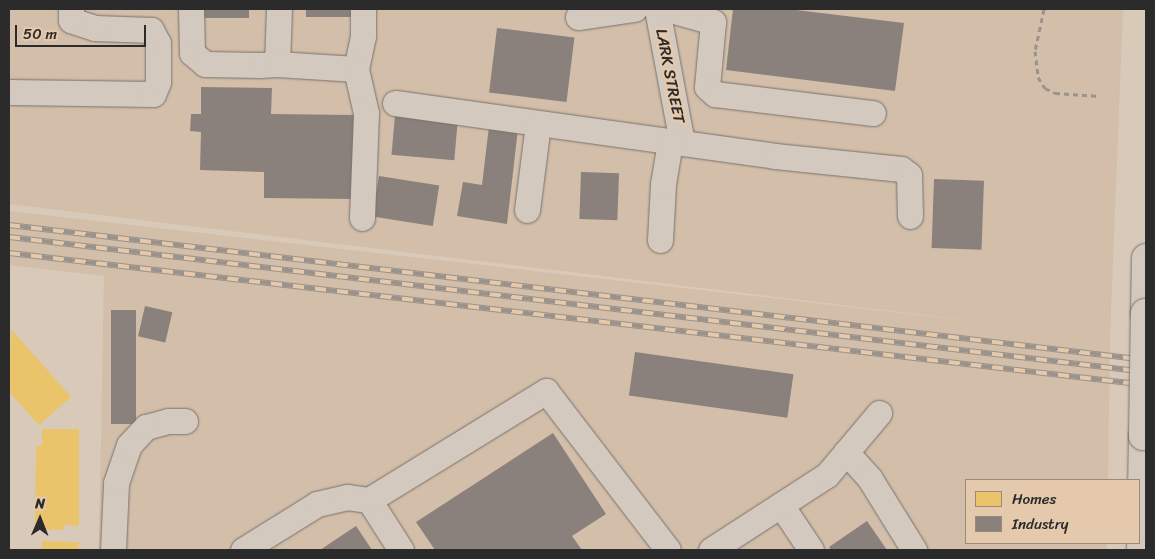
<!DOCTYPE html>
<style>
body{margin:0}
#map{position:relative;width:1155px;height:559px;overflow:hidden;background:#d8c9b9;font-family:Sriracha,sans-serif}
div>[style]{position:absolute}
.built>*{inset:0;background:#d3bea9}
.homes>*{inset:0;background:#e9c46a;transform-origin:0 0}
.industry>*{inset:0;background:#8a817c;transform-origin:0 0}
.path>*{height:3px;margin-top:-1.5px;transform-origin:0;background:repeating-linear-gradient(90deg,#9b938b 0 5px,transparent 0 9px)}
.roads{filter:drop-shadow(0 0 1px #79726b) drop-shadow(0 0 1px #79726b)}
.minor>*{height:25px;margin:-12.5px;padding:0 12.5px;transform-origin:12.5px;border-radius:12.5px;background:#d3c9be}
.major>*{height:28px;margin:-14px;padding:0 14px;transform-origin:14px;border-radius:14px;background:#d3c9be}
.rail>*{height:5.5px;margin-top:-2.75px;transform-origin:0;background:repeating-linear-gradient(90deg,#e5c9ac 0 11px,#9b938b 0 22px);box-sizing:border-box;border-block:1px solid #9b938b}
.bridges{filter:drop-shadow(0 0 1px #79726b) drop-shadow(0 0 1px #79726b)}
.major-bridge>*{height:28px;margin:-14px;padding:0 14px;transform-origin:14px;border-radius:14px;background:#d3c9be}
span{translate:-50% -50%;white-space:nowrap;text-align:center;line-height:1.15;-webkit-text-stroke:5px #e5c9ac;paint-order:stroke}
.street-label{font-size:16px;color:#2b2b2b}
.frame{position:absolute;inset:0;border:10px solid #2b2b2b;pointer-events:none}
.legend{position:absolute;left:965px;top:479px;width:175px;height:65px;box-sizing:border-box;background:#e5c9ac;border:1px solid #9b8a78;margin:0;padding:6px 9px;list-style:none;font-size:15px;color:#2b2b2b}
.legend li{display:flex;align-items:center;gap:10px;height:25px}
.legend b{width:25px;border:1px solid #9b8a78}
.north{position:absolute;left:15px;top:494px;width:50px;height:50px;-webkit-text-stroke:4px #e5c9ac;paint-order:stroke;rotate:1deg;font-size:14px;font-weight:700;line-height:20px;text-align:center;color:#2b2b2b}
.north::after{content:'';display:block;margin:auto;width:18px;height:22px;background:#2b2b2b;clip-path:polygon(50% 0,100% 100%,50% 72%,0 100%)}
.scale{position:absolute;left:15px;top:25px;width:131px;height:22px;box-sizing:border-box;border:2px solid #2b2b2b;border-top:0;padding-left:6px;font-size:15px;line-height:18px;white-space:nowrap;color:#2b2b2b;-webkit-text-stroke:4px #e5c9ac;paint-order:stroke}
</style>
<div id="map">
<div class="built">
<i style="clip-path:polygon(9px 9px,1123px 9px,1110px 337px,1108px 480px,966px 480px,966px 543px,1107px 543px,1107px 550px,99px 550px,104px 276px,9px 265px,9px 211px,1015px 326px,9px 204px)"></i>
</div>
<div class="homes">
<i style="clip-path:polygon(11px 329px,71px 397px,39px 425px,9px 392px)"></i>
<i style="clip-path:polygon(42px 429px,79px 429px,79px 526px,63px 525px,63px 530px,35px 529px,36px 446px,42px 446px)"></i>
<i style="left:42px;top:541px;width:37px;height:9px;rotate:2deg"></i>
</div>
<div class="industry">
<i style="left:204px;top:9px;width:45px;height:9px"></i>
<i style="left:306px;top:9px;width:47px;height:8px"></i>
<i style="clip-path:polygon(733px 9px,788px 9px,904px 23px,895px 91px,726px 70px)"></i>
<i style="left:497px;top:28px;width:78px;height:65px;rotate:7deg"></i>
<i style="clip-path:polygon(201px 87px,272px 88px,271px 114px,354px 115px,353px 199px,264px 198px,264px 172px,200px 170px,201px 132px,190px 131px,191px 114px,201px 114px)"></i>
<i style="left:395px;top:115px;width:63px;height:40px;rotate:5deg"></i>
<i style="clip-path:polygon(489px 126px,518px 129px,507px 224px,457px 216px,463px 182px,482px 185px)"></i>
<i style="left:581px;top:172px;width:38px;height:47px;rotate:2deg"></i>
<i style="left:379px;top:176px;width:61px;height:41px;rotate:9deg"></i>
<i style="left:934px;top:179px;width:50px;height:69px;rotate:2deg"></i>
<i style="left:145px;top:306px;width:28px;height:31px;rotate:13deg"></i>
<i style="left:111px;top:310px;width:25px;height:114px"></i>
<i style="left:635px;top:352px;width:160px;height:44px;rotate:8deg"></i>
<i style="clip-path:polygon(553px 433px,606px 514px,572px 536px,582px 550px,435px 550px,416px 522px)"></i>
<i style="clip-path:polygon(867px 521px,887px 550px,831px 550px,829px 547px)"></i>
<i style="clip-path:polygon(356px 526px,372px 550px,320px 550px)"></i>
</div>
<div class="path">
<i style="left:1044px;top:9px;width:43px;rotate:102.1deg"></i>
<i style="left:1035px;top:51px;width:26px;rotate:83deg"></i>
<i style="left:1038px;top:77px;width:13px;rotate:58deg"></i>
<i style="left:1045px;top:88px;width:11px;rotate:27deg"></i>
<i style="left:1055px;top:93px;width:44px;rotate:3.9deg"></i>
</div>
<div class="roads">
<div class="minor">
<i style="left:191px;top:9px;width:44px;rotate:88.7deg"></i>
<i style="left:192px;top:53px;width:17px;rotate:40deg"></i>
<i style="left:205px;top:64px;width:55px;rotate:1deg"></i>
<i style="left:260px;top:65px;width:17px;rotate:-3deg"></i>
<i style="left:277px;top:64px;width:55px;rotate:-87.9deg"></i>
<i style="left:657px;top:9px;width:136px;rotate:79.4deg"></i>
<i style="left:667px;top:9px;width:48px;rotate:15.8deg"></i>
<i style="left:713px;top:22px;width:65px;rotate:95.3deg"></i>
<i style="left:707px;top:87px;width:11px;rotate:41deg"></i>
<i style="left:715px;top:94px;width:159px;rotate:6.9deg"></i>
<i style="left:578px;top:17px;width:57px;rotate:-8.1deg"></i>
<i style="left:277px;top:64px;width:79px;rotate:3.6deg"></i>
<i style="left:356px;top:69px;width:34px;rotate:-78deg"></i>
<i style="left:363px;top:36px;width:27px;rotate:-90deg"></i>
<i style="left:356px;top:69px;width:45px;rotate:77.2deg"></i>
<i style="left:366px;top:113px;width:105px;rotate:92.2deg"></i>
<i style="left:9px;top:92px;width:144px;rotate:0.8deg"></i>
<i style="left:153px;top:94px;width:13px;rotate:-67deg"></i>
<i style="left:158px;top:82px;width:39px;rotate:-90deg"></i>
<i style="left:158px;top:43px;width:15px;rotate:-118deg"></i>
<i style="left:151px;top:30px;width:56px;rotate:-178deg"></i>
<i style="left:95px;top:28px;width:25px;rotate:-162deg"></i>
<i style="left:71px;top:20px;width:11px;rotate:-90deg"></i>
<i style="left:395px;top:103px;width:384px;rotate:7.9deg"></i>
<i style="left:775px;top:156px;width:127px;rotate:5.9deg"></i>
<i style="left:901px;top:169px;width:10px;rotate:37deg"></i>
<i style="left:909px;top:175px;width:41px;rotate:88.6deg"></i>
<i style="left:527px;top:210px;width:87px;rotate:-82.7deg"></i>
<i style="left:660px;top:240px;width:56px;rotate:-86.9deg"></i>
<i style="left:663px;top:184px;width:43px;rotate:-80.5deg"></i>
<i style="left:846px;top:452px;width:36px;rotate:48deg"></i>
<i style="left:870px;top:479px;width:84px;rotate:58.2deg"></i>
<i style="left:781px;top:505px;width:54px;rotate:56.3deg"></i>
<i style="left:113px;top:550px;width:67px;rotate:-87.4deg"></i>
<i style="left:116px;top:483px;width:40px;rotate:-71.1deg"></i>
<i style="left:129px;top:445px;width:25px;rotate:-47deg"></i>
<i style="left:146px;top:427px;width:23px;rotate:-15deg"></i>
<i style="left:168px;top:421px;width:17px"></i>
<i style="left:243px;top:550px;width:87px;rotate:-31.9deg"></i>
<i style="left:317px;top:504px;width:31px;rotate:-13deg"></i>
<i style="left:347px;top:497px;width:22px;rotate:8deg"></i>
<i style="left:401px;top:550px;width:59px;rotate:-122.6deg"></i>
<i style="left:369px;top:500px;width:208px;rotate:-31.6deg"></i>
<i style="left:546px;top:391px;width:200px;rotate:52.5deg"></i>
<i style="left:711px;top:550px;width:138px;rotate:-32.9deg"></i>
<i style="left:827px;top:475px;width:81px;rotate:-50deg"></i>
</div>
<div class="major">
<i style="left:1145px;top:313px;width:55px;rotate:-89deg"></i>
<i style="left:1141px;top:550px;width:114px;rotate:-89deg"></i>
</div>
</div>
<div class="rail">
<i style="left:9px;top:225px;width:1145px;rotate:6.77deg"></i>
<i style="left:9px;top:237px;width:1145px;rotate:6.77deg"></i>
<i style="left:9px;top:253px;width:1145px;rotate:6.62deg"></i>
</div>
<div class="bridges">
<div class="major-bridge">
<i style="left:1143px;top:436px;width:123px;rotate:-89.1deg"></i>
</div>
</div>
<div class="street-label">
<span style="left:670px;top:76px;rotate:79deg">LARK STREET</span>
</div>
<div class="frame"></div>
<ul class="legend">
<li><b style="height:14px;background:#e9c46a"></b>Homes</li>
<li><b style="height:14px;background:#8a817c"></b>Industry</li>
</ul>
<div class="north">N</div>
<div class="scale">50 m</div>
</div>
